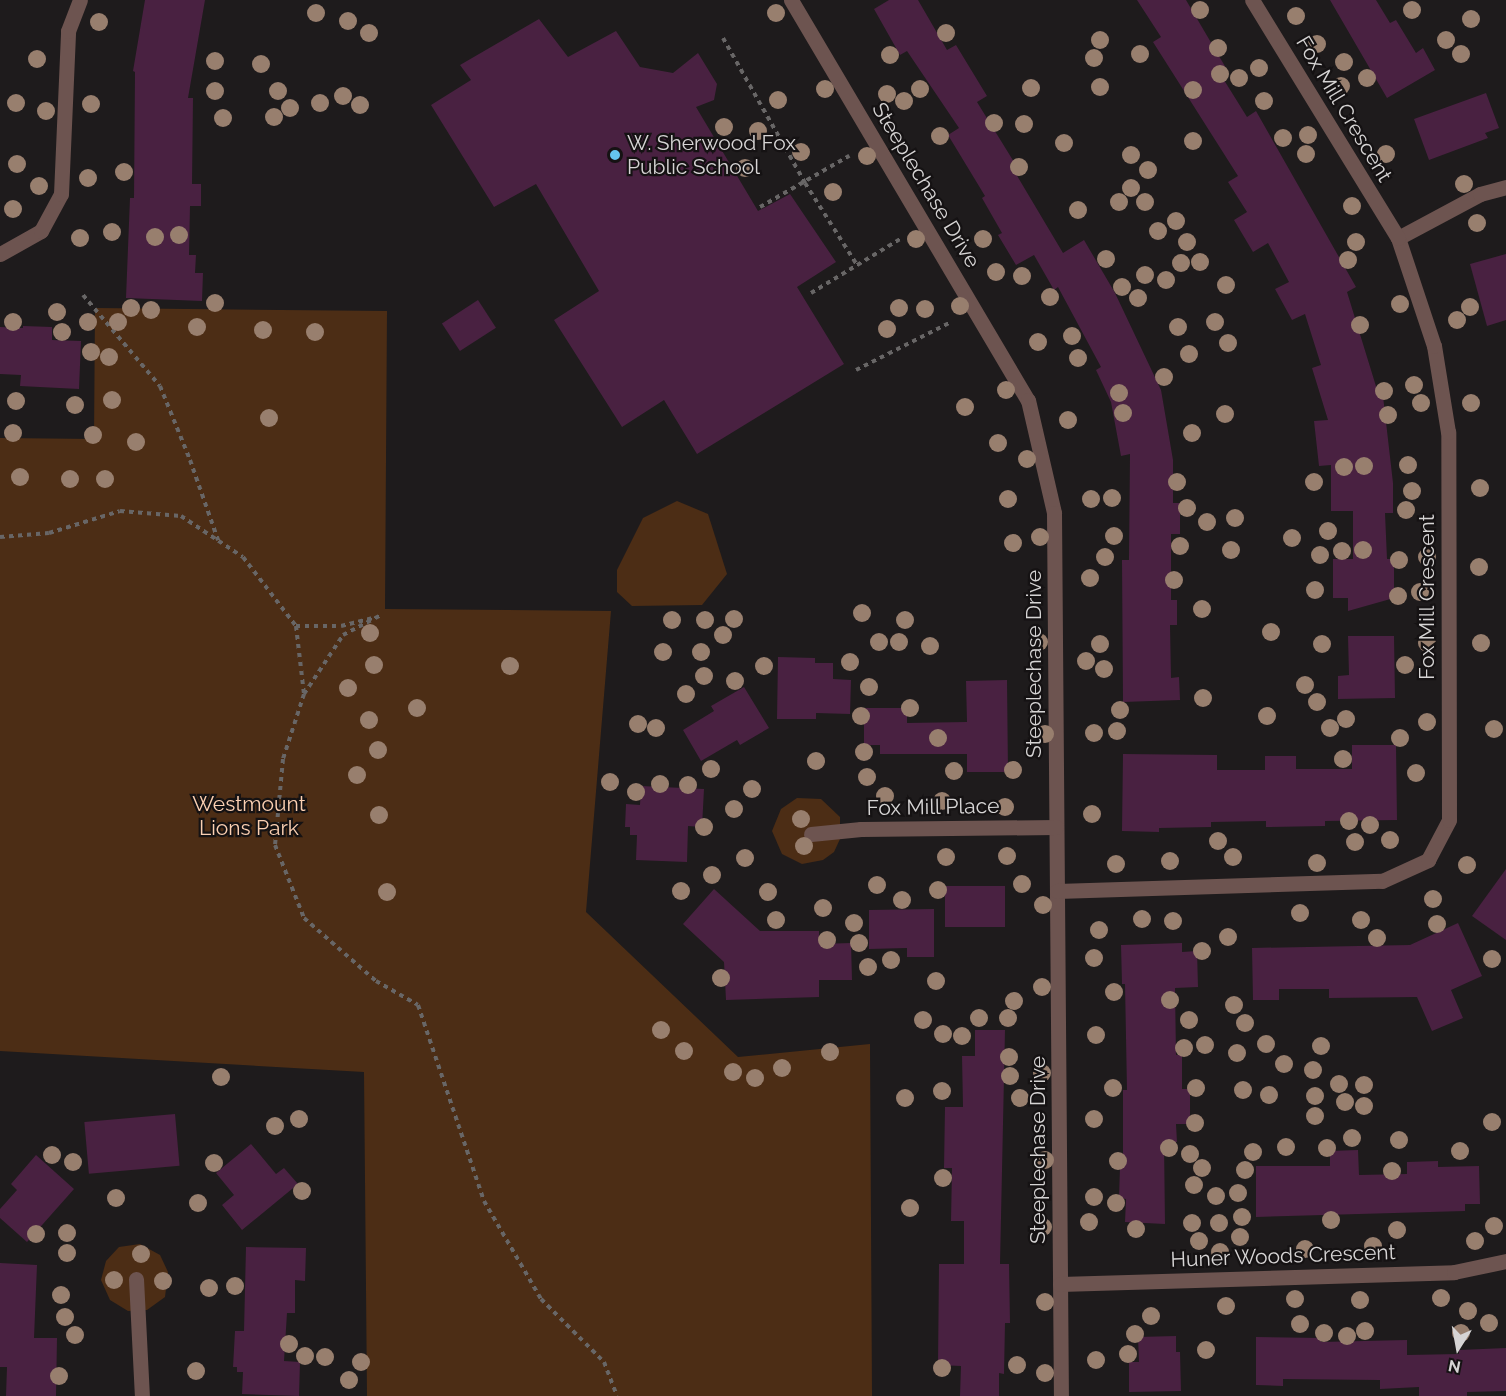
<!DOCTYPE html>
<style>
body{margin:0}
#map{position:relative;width:1506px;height:1396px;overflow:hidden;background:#1e1b1c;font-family:Raleway,sans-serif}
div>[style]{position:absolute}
.green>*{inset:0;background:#4c2d15}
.building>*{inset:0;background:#492141;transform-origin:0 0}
.path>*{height:4px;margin-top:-2px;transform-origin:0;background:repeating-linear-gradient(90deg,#686666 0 4.5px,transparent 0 9px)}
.minor>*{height:15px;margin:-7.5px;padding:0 7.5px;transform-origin:7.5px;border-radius:7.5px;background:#6d5450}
.trees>*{width:18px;height:18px;margin:-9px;border-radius:50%;background:#987f6e}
.dots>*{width:16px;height:16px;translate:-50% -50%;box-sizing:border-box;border:3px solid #151213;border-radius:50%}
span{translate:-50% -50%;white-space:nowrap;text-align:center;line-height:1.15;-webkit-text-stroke:4.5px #151213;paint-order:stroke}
.street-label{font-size:21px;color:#d6d4d4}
.poi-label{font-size:21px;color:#d6d4d4}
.left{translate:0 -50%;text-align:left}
.park-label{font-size:21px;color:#fcd0b2}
.north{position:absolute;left:1428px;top:1318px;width:60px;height:60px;-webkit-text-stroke:4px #151213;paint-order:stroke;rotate:191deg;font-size:16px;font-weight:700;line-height:24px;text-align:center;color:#d6d4d4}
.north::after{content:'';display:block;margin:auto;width:21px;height:27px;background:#d6d4d4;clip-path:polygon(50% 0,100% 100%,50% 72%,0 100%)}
</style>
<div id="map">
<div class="green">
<i style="clip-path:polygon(95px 308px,387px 311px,385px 609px,611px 611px,586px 912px,738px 1057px,870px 1044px,872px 1396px,367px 1396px,364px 1072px,0 1051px,0 438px,94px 439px)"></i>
<i style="clip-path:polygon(677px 501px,708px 514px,727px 574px,702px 605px,632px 606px,617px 592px,617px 570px,643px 518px)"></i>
<i style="clip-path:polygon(797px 798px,821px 799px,840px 817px,840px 839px,834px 852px,823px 860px,802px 864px,782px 854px,772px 831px,781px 809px)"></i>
<i style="clip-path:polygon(140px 1244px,160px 1255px,168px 1272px,165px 1297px,147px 1310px,128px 1311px,110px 1300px,101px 1280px,106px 1261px,119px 1247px)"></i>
</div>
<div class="building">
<i style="clip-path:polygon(145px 0,205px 0,188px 98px,193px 98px,192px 184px,201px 184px,201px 206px,190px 206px,189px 255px,196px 255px,195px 273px,203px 273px,202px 301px,126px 298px,130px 198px,134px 198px,135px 72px,133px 71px)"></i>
<i style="clip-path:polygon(889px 0,918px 0,947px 50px,956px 45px,987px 96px,977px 102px,1014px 162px,1010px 164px,1063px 253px,1084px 240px,1115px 293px,1161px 390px,1173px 460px,1173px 503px,1180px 503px,1180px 534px,1171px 534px,1171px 600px,1177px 600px,1177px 625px,1170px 625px,1171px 678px,1179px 677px,1180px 700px,1123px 702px,1122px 560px,1129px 560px,1130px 454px,1121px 456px,1111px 402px,1096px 370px,1101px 367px,1058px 287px,1054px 290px,1034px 255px,1016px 265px,998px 235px,1002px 233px,982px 198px,985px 196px,948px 135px,959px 128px,907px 51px,900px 55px,874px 9px)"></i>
<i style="clip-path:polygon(1137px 0,1186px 0,1226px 68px,1219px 72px,1247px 117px,1256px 111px,1356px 287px,1347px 292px,1379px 396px,1383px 396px,1393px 483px,1393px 513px,1385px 513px,1387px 559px,1394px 559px,1394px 598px,1348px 611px,1348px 598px,1333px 598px,1333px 559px,1353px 559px,1353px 511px,1331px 511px,1331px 465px,1319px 466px,1314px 421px,1328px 420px,1312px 368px,1321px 365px,1305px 314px,1292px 320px,1275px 289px,1289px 282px,1268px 243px,1253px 252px,1234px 220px,1247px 212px,1228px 182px,1238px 176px,1153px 42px,1161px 37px)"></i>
<i style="clip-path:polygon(1330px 0,1376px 0,1390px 23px,1396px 20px,1416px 53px,1423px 48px,1435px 70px,1387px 98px)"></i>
<i style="clip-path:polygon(539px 19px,568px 57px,616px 31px,640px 67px,673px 73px,698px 53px,717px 84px,714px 100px,696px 107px,758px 211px,790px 194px,836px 262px,797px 287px,844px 364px,697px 454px,664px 400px,622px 427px,554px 320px,599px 291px,536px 184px,494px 207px,431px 105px,471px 80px,460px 65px)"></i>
<i style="clip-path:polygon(1486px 93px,1499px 128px,1485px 133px,1488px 138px,1429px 160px,1414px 119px)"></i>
<i style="clip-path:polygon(1506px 254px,1506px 320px,1487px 326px,1470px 264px)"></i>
<i style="left:478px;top:300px;width:33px;height:43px;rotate:57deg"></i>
<i style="clip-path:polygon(23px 326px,52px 327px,52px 340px,81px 341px,79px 389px,20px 386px,21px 375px,0 374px,0 327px,23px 328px)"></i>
<i style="clip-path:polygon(1348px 636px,1394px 636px,1395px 698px,1338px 699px,1338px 676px,1349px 675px)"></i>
<i style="clip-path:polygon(778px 657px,815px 658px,815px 663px,833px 663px,833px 679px,851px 680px,850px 714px,816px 713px,816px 719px,777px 719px)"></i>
<i style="clip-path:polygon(1007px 680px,1008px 772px,967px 772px,967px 754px,880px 754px,880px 745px,864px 745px,864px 708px,907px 708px,907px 723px,967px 722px,966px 681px)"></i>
<i style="clip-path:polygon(744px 687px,769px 728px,740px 745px,737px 740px,701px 761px,683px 730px,714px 711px,711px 706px)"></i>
<i style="clip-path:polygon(1352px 745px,1396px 745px,1397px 820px,1325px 821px,1325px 826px,1266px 827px,1266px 821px,1211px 822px,1211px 827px,1159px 828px,1159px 832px,1122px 831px,1123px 754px,1217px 755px,1217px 770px,1265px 770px,1265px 756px,1296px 756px,1296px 769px,1352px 769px)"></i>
<i style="clip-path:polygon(641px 786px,704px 789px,702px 827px,688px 826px,687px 862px,636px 860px,637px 835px,630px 835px,630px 827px,625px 827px,626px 804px,640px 805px)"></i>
<i style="clip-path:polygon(1506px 869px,1506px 940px,1472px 916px)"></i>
<i style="left:945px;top:886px;width:60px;height:41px"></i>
<i style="clip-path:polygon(714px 889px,760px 931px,819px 931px,819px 944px,851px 943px,852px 980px,819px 980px,819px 997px,726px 1000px,724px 962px,683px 924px)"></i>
<i style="clip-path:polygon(934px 909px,934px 957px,907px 957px,907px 948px,869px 949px,869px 910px)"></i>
<i style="clip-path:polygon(1458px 923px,1482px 976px,1451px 990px,1463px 1018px,1432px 1031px,1417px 997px,1329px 998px,1329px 989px,1279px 989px,1279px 1000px,1253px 1000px,1252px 948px,1410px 945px)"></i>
<i style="clip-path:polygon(1182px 943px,1182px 952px,1197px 951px,1198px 987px,1175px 988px,1176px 1055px,1182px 1055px,1182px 1089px,1190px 1089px,1190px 1124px,1176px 1124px,1177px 1142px,1164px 1142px,1165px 1224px,1125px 1222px,1126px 1199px,1119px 1198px,1120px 1167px,1123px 1167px,1123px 1090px,1127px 1090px,1125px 984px,1122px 984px,1121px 945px)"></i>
<i style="clip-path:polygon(975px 1030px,1005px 1030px,1000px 1264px,1009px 1264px,1010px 1323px,1005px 1323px,1004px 1374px,999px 1373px,999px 1396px,960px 1396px,961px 1366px,938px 1365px,939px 1264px,964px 1264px,964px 1221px,951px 1221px,952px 1168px,944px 1168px,945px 1107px,963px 1107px,962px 1056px,975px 1056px)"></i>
<i style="left:175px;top:1114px;width:52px;height:91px;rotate:85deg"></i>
<i style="clip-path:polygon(251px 1144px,276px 1174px,284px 1168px,298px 1184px,242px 1230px,222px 1205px,234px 1195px,216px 1173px)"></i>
<i style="clip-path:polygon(1358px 1150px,1359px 1175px,1407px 1174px,1407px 1162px,1438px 1161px,1438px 1167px,1479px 1166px,1480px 1204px,1465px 1204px,1465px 1211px,1256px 1217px,1256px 1166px,1330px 1166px,1330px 1151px)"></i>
<i style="clip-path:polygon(36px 1155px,74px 1189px,27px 1242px,0 1218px,0 1209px,17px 1190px,11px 1184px)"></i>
<i style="clip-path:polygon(246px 1247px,306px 1248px,305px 1281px,295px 1280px,295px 1313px,287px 1313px,284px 1361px,300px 1362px,299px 1396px,242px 1394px,243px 1372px,237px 1372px,237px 1367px,233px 1367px,235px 1331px,244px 1331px)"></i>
<i style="clip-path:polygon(0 1263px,37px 1265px,34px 1338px,57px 1338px,56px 1396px,6px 1396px,7px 1367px,0 1367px)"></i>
<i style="clip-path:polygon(1176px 1336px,1176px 1352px,1180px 1352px,1181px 1391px,1129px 1392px,1129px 1362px,1139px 1362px,1138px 1337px)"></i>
<i style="clip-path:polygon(1256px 1337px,1321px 1338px,1321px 1342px,1407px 1340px,1407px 1355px,1459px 1354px,1459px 1350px,1506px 1348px,1506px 1391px,1467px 1392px,1467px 1396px,1419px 1396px,1419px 1387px,1380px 1389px,1380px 1380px,1283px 1379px,1283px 1386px,1256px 1385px)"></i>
</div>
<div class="path">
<i style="left:723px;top:38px;width:167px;rotate:60.5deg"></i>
<i style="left:805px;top:183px;width:97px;rotate:57.6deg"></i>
<i style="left:760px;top:207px;width:103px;rotate:-29.8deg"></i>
<i style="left:811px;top:293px;width:104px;rotate:-31.2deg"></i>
<i style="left:83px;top:295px;width:119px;rotate:49.8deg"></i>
<i style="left:160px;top:386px;width:80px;rotate:67.9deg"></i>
<i style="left:190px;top:460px;width:85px;rotate:70.7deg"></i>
<i style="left:856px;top:370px;width:106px;rotate:-26.8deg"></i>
<i style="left:0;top:537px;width:49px;rotate:-4.7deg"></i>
<i style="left:49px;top:533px;width:74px;rotate:-17.2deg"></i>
<i style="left:120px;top:511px;width:61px;rotate:4.7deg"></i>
<i style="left:181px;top:516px;width:74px;rotate:33.5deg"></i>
<i style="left:243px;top:557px;width:87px;rotate:52.5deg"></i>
<i style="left:296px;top:626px;width:68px;rotate:83.3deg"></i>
<i style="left:304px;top:694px;width:68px;rotate:107.9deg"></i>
<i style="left:283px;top:759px;width:86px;rotate:95.3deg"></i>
<i style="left:275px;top:845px;width:79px;rotate:68.3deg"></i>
<i style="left:304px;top:918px;width:96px;rotate:41.2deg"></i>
<i style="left:376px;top:981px;width:48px;rotate:29.7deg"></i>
<i style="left:418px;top:1005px;width:207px;rotate:71.4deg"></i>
<i style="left:484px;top:1201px;width:113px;rotate:59.8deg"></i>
<i style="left:541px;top:1299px;width:89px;rotate:45deg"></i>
<i style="left:604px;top:1362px;width:36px;rotate:69deg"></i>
<i style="left:296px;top:626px;width:45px"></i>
<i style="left:341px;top:626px;width:32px;rotate:-14deg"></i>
<i style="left:304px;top:694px;width:71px;rotate:-56.5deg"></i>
<i style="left:343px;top:635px;width:43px;rotate:-27.8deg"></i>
</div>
<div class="minor">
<i style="left:791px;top:0;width:465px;rotate:59.4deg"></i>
<i style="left:1028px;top:400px;width:116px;rotate:77deg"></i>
<i style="left:1054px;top:513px;width:883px;rotate:89.55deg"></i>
<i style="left:1398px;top:238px;width:93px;rotate:-28.2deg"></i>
<i style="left:1480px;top:194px;width:27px;rotate:-15deg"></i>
<i style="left:0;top:254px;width:47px;rotate:-29.3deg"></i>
<i style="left:41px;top:231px;width:42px;rotate:-61.6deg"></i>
<i style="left:61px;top:194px;width:163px;rotate:-87.5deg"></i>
<i style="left:68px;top:31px;width:33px;rotate:-69deg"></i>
<i style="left:811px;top:834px;width:50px;rotate:-5.7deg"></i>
<i style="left:861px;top:829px;width:195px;rotate:-0.6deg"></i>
<i style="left:1057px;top:891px;width:325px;rotate:-1.8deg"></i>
<i style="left:1382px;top:881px;width:51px;rotate:-24.5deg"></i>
<i style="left:1428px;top:860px;width:45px;rotate:-62.3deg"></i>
<i style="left:1449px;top:820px;width:388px;rotate:-90.1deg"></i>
<i style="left:1448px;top:432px;width:87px;rotate:-99.2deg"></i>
<i style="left:1434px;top:346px;width:114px;rotate:-108.4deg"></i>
<i style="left:1398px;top:238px;width:279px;rotate:-121.5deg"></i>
<i style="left:136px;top:1279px;width:117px;rotate:87.1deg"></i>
<i style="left:1060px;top:1284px;width:394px;rotate:-1.7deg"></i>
<i style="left:1454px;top:1272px;width:53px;rotate:-11.9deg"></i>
</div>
<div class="trees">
<i style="left:1200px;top:10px"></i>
<i style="left:1412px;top:10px"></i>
<i style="left:316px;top:13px"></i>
<i style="left:776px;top:13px"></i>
<i style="left:1296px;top:16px"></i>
<i style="left:1471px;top:19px"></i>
<i style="left:348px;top:21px"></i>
<i style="left:99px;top:22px"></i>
<i style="left:369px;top:33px"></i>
<i style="left:946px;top:33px"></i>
<i style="left:1100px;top:40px"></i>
<i style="left:1446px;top:40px"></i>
<i style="left:1317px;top:44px"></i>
<i style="left:1218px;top:48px"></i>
<i style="left:1140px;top:54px"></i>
<i style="left:1461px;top:54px"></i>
<i style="left:890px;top:55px"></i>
<i style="left:1094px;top:58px"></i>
<i style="left:37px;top:59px"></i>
<i style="left:215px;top:61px"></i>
<i style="left:1344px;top:62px"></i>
<i style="left:261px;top:64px"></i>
<i style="left:1259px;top:68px"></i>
<i style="left:1220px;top:74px"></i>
<i style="left:1239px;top:78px"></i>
<i style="left:1367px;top:78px"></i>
<i style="left:1341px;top:86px"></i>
<i style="left:1100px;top:87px"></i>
<i style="left:1031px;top:88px"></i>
<i style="left:825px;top:89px"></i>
<i style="left:920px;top:89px"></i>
<i style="left:1193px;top:90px"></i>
<i style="left:215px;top:91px"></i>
<i style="left:278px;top:91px"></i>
<i style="left:887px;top:94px"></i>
<i style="left:343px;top:96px"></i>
<i style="left:778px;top:100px"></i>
<i style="left:904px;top:101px"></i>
<i style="left:1264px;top:101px"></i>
<i style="left:16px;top:103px"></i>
<i style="left:320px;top:103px"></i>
<i style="left:91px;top:104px"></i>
<i style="left:360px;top:105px"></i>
<i style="left:290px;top:108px"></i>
<i style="left:46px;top:111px"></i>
<i style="left:274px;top:117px"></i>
<i style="left:223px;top:118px"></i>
<i style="left:994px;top:123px"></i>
<i style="left:1024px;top:124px"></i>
<i style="left:724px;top:127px"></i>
<i style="left:758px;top:131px"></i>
<i style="left:1308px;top:135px"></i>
<i style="left:940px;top:136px"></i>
<i style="left:1283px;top:138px"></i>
<i style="left:1193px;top:141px"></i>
<i style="left:1064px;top:143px"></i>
<i style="left:801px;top:152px"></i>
<i style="left:1306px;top:154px"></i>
<i style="left:1386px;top:154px"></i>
<i style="left:1131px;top:155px"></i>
<i style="left:867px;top:156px"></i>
<i style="left:17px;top:164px"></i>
<i style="left:1019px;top:167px"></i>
<i style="left:745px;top:168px"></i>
<i style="left:1148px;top:170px"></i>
<i style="left:124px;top:172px"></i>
<i style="left:88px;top:178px"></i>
<i style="left:1464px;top:184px"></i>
<i style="left:39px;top:186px"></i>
<i style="left:1131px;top:188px"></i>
<i style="left:833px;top:192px"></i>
<i style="left:1119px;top:202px"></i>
<i style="left:1145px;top:202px"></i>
<i style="left:1352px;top:206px"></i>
<i style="left:13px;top:209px"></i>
<i style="left:1078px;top:210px"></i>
<i style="left:1176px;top:221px"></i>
<i style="left:1477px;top:223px"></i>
<i style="left:1158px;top:231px"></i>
<i style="left:112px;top:232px"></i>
<i style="left:179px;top:235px"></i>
<i style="left:155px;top:237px"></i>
<i style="left:80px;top:238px"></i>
<i style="left:916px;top:239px"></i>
<i style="left:983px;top:239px"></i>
<i style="left:1187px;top:242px"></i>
<i style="left:1356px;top:242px"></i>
<i style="left:1106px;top:259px"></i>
<i style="left:1348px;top:260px"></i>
<i style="left:1200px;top:262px"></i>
<i style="left:1181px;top:263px"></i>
<i style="left:996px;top:272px"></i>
<i style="left:1145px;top:275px"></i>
<i style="left:1022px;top:276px"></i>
<i style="left:1166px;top:280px"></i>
<i style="left:1226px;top:285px"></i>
<i style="left:1122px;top:287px"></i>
<i style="left:1050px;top:297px"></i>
<i style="left:1138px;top:298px"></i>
<i style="left:215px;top:303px"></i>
<i style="left:1400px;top:304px"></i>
<i style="left:960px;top:306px"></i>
<i style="left:1470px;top:307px"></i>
<i style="left:131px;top:308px"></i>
<i style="left:899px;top:308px"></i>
<i style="left:925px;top:309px"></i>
<i style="left:151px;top:310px"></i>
<i style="left:57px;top:312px"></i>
<i style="left:1457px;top:320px"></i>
<i style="left:13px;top:322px"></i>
<i style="left:88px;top:322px"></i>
<i style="left:118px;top:322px"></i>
<i style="left:1215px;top:322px"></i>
<i style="left:1360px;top:325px"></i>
<i style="left:197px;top:327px"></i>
<i style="left:1178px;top:327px"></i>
<i style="left:887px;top:329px"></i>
<i style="left:263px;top:330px"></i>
<i style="left:62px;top:332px"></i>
<i style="left:315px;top:332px"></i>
<i style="left:1072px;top:336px"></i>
<i style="left:1038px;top:342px"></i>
<i style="left:1228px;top:343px"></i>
<i style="left:91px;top:352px"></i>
<i style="left:1189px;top:354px"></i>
<i style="left:109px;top:357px"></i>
<i style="left:1078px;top:358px"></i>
<i style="left:1164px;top:377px"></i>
<i style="left:1414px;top:385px"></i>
<i style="left:1006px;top:390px"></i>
<i style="left:1384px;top:391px"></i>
<i style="left:1119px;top:393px"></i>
<i style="left:112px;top:400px"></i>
<i style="left:16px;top:401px"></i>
<i style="left:1421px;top:403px"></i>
<i style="left:1471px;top:403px"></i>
<i style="left:75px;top:405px"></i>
<i style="left:965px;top:407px"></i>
<i style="left:1123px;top:413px"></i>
<i style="left:1225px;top:414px"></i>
<i style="left:1388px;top:415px"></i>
<i style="left:269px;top:418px"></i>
<i style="left:1068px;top:420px"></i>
<i style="left:13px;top:433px"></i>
<i style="left:1192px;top:433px"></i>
<i style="left:93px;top:435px"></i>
<i style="left:136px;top:442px"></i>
<i style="left:998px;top:443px"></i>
<i style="left:1027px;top:459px"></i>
<i style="left:1408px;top:465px"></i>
<i style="left:1364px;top:466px"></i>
<i style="left:1344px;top:467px"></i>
<i style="left:20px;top:477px"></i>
<i style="left:70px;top:479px"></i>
<i style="left:105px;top:479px"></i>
<i style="left:1177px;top:482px"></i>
<i style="left:1314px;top:482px"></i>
<i style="left:1480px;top:488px"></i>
<i style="left:1412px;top:491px"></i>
<i style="left:1112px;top:498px"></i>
<i style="left:1008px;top:499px"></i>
<i style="left:1091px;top:499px"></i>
<i style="left:1187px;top:508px"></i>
<i style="left:1406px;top:510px"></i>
<i style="left:1235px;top:518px"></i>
<i style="left:1207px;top:522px"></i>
<i style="left:1328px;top:531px"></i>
<i style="left:1114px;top:536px"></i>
<i style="left:1040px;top:537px"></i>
<i style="left:1292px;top:538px"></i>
<i style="left:1013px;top:543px"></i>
<i style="left:1180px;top:546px"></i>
<i style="left:1231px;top:550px"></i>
<i style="left:1363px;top:550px"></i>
<i style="left:1342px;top:551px"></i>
<i style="left:1320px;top:555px"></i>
<i style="left:1105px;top:557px"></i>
<i style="left:1427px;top:557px"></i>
<i style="left:1399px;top:560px"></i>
<i style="left:1479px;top:567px"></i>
<i style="left:1090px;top:578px"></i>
<i style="left:1174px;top:580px"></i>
<i style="left:1315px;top:590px"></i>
<i style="left:1420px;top:592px"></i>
<i style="left:1398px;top:596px"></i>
<i style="left:1202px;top:609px"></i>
<i style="left:862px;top:613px"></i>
<i style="left:734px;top:619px"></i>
<i style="left:672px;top:620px"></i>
<i style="left:705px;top:620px"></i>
<i style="left:905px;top:620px"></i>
<i style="left:1271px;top:632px"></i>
<i style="left:370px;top:633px"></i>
<i style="left:723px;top:635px"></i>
<i style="left:879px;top:642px"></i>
<i style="left:899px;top:642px"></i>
<i style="left:1039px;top:642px"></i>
<i style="left:1427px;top:643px"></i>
<i style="left:1481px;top:643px"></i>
<i style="left:1100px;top:644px"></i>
<i style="left:1322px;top:644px"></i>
<i style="left:930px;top:646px"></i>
<i style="left:663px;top:652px"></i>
<i style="left:701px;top:652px"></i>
<i style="left:1086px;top:661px"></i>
<i style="left:850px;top:662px"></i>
<i style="left:374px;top:665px"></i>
<i style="left:1405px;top:665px"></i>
<i style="left:510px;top:666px"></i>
<i style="left:764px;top:666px"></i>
<i style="left:1104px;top:669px"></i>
<i style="left:704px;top:676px"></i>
<i style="left:735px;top:681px"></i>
<i style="left:1305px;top:685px"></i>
<i style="left:869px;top:687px"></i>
<i style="left:348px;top:688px"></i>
<i style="left:686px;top:694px"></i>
<i style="left:1203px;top:698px"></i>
<i style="left:1317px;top:702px"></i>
<i style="left:417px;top:708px"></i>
<i style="left:910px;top:708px"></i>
<i style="left:1120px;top:710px"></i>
<i style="left:861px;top:716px"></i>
<i style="left:1267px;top:716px"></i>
<i style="left:1346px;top:719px"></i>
<i style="left:369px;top:720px"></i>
<i style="left:1427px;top:722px"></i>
<i style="left:638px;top:724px"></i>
<i style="left:656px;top:728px"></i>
<i style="left:1330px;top:728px"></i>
<i style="left:1494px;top:729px"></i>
<i style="left:1117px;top:731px"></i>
<i style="left:1094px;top:733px"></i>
<i style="left:1045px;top:734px"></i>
<i style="left:938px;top:738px"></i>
<i style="left:1400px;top:738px"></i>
<i style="left:378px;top:750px"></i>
<i style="left:864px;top:752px"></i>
<i style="left:1343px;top:759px"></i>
<i style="left:816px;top:761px"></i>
<i style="left:711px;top:769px"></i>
<i style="left:1013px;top:770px"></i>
<i style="left:954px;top:771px"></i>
<i style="left:1416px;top:773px"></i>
<i style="left:357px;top:775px"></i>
<i style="left:867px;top:777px"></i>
<i style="left:610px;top:782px"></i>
<i style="left:660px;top:784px"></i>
<i style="left:688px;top:785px"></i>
<i style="left:752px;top:789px"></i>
<i style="left:636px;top:792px"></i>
<i style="left:885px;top:796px"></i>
<i style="left:942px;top:801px"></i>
<i style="left:1005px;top:807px"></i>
<i style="left:734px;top:809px"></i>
<i style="left:1092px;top:814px"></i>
<i style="left:379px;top:815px"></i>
<i style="left:801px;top:819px"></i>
<i style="left:1349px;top:821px"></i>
<i style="left:1370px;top:825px"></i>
<i style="left:704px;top:827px"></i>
<i style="left:1390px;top:840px"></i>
<i style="left:1218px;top:841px"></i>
<i style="left:1355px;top:842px"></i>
<i style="left:804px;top:846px"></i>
<i style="left:1007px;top:856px"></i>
<i style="left:946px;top:857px"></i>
<i style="left:1233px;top:857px"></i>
<i style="left:745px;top:858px"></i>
<i style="left:1170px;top:861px"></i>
<i style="left:1317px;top:863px"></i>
<i style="left:1116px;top:864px"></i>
<i style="left:1467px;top:865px"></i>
<i style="left:712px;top:875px"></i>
<i style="left:1022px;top:884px"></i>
<i style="left:877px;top:885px"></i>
<i style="left:938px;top:890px"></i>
<i style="left:681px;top:891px"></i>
<i style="left:387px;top:892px"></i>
<i style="left:768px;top:892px"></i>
<i style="left:1433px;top:899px"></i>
<i style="left:902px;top:900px"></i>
<i style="left:1043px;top:905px"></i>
<i style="left:823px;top:908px"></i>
<i style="left:1300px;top:913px"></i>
<i style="left:1142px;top:919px"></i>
<i style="left:776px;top:920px"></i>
<i style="left:1361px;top:920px"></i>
<i style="left:1173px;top:921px"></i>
<i style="left:854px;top:923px"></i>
<i style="left:1437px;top:924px"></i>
<i style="left:1099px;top:930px"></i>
<i style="left:1228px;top:937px"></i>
<i style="left:1377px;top:938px"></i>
<i style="left:827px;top:940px"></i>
<i style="left:859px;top:943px"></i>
<i style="left:1202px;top:951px"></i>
<i style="left:1094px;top:958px"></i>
<i style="left:1492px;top:959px"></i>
<i style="left:891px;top:960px"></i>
<i style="left:868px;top:967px"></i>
<i style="left:721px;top:978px"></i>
<i style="left:936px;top:981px"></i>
<i style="left:1042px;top:987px"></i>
<i style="left:1114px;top:992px"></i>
<i style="left:1170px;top:1000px"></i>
<i style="left:1014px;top:1001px"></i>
<i style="left:1234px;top:1005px"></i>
<i style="left:979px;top:1018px"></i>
<i style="left:1008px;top:1018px"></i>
<i style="left:923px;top:1020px"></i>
<i style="left:1189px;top:1020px"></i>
<i style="left:1245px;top:1023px"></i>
<i style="left:661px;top:1030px"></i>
<i style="left:943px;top:1034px"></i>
<i style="left:1096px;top:1035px"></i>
<i style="left:962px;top:1036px"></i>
<i style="left:1266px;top:1044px"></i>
<i style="left:1205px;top:1045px"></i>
<i style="left:1321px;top:1046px"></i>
<i style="left:1184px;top:1048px"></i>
<i style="left:684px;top:1051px"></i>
<i style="left:830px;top:1052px"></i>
<i style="left:1237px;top:1053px"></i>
<i style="left:1009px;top:1057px"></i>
<i style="left:1284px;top:1064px"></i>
<i style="left:782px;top:1068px"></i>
<i style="left:1313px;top:1070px"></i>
<i style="left:733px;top:1072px"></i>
<i style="left:1042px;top:1073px"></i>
<i style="left:1010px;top:1076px"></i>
<i style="left:221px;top:1077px"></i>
<i style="left:755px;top:1078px"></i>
<i style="left:1339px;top:1084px"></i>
<i style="left:1364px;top:1085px"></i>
<i style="left:1113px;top:1088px"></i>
<i style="left:1196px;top:1088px"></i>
<i style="left:1243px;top:1090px"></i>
<i style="left:942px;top:1091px"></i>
<i style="left:1269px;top:1095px"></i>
<i style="left:1315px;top:1096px"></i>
<i style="left:905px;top:1098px"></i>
<i style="left:1020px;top:1098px"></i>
<i style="left:1345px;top:1102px"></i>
<i style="left:1364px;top:1106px"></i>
<i style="left:1315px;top:1116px"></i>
<i style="left:299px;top:1119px"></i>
<i style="left:1094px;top:1119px"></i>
<i style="left:1492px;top:1122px"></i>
<i style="left:1195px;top:1123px"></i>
<i style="left:275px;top:1126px"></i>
<i style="left:1352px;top:1138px"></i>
<i style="left:1399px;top:1140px"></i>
<i style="left:1286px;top:1147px"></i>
<i style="left:1169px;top:1148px"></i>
<i style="left:1327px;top:1148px"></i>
<i style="left:1460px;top:1151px"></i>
<i style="left:1253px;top:1152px"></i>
<i style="left:1190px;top:1154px"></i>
<i style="left:52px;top:1155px"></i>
<i style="left:1045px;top:1160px"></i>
<i style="left:1118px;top:1161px"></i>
<i style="left:73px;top:1162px"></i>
<i style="left:214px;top:1163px"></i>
<i style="left:1202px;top:1168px"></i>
<i style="left:1245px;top:1170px"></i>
<i style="left:1392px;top:1171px"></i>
<i style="left:943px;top:1178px"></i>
<i style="left:1194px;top:1185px"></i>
<i style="left:302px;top:1191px"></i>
<i style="left:1238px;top:1193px"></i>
<i style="left:1216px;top:1196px"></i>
<i style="left:1094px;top:1197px"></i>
<i style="left:116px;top:1198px"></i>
<i style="left:198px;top:1203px"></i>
<i style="left:1116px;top:1203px"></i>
<i style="left:910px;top:1208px"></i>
<i style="left:1242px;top:1217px"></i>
<i style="left:1331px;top:1220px"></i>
<i style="left:1089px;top:1222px"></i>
<i style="left:1192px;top:1223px"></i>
<i style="left:1219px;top:1223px"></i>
<i style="left:1494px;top:1226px"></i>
<i style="left:1043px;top:1227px"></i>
<i style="left:1136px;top:1229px"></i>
<i style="left:1397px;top:1230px"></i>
<i style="left:67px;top:1233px"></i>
<i style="left:36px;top:1234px"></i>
<i style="left:1240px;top:1237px"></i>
<i style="left:1199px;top:1241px"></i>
<i style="left:1475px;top:1241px"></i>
<i style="left:1373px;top:1246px"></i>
<i style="left:1305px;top:1249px"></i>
<i style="left:1220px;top:1252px"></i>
<i style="left:67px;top:1253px"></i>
<i style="left:141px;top:1254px"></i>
<i style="left:114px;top:1280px"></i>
<i style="left:163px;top:1281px"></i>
<i style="left:235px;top:1286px"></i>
<i style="left:209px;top:1288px"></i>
<i style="left:61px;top:1295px"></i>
<i style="left:1441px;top:1298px"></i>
<i style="left:1295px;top:1299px"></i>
<i style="left:1360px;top:1300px"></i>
<i style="left:1045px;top:1302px"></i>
<i style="left:1226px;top:1306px"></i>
<i style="left:1468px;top:1311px"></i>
<i style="left:1151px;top:1316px"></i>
<i style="left:65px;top:1317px"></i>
<i style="left:1489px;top:1323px"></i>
<i style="left:1300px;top:1324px"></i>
<i style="left:1365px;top:1331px"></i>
<i style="left:1324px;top:1333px"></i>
<i style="left:1461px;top:1333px"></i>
<i style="left:1135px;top:1334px"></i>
<i style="left:75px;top:1335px"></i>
<i style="left:1347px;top:1336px"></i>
<i style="left:289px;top:1344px"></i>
<i style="left:1206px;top:1350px"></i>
<i style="left:1128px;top:1354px"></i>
<i style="left:305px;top:1356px"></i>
<i style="left:325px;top:1357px"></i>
<i style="left:1096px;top:1360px"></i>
<i style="left:361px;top:1362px"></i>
<i style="left:1017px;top:1365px"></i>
<i style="left:942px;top:1368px"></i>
<i style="left:196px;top:1371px"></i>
<i style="left:1045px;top:1373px"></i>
<i style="left:59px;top:1376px"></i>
<i style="left:349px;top:1380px"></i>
</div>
<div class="dots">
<i style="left:615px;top:155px;background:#65c5ee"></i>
</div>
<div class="street-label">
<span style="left:1344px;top:109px;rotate:59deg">Fox Mill Crescent</span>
<span style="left:926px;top:185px;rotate:59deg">Steeplechase Drive</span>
<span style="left:1427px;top:597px;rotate:-90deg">Fox Mill Crescent</span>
<span style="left:1034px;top:664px;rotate:-90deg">Steeplechase Drive</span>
<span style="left:933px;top:807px;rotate:-1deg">Fox Mill Place</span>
<span style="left:1038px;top:1150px;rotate:-90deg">Steeplechase Drive</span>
<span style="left:1283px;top:1256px;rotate:-2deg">Huner Woods Crescent</span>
</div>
<div class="poi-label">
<span class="left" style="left:627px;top:155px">W. Sherwood Fox<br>Public School</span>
</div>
<div class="park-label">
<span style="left:249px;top:816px">Westmount<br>Lions Park</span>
</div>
<div class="north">N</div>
</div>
